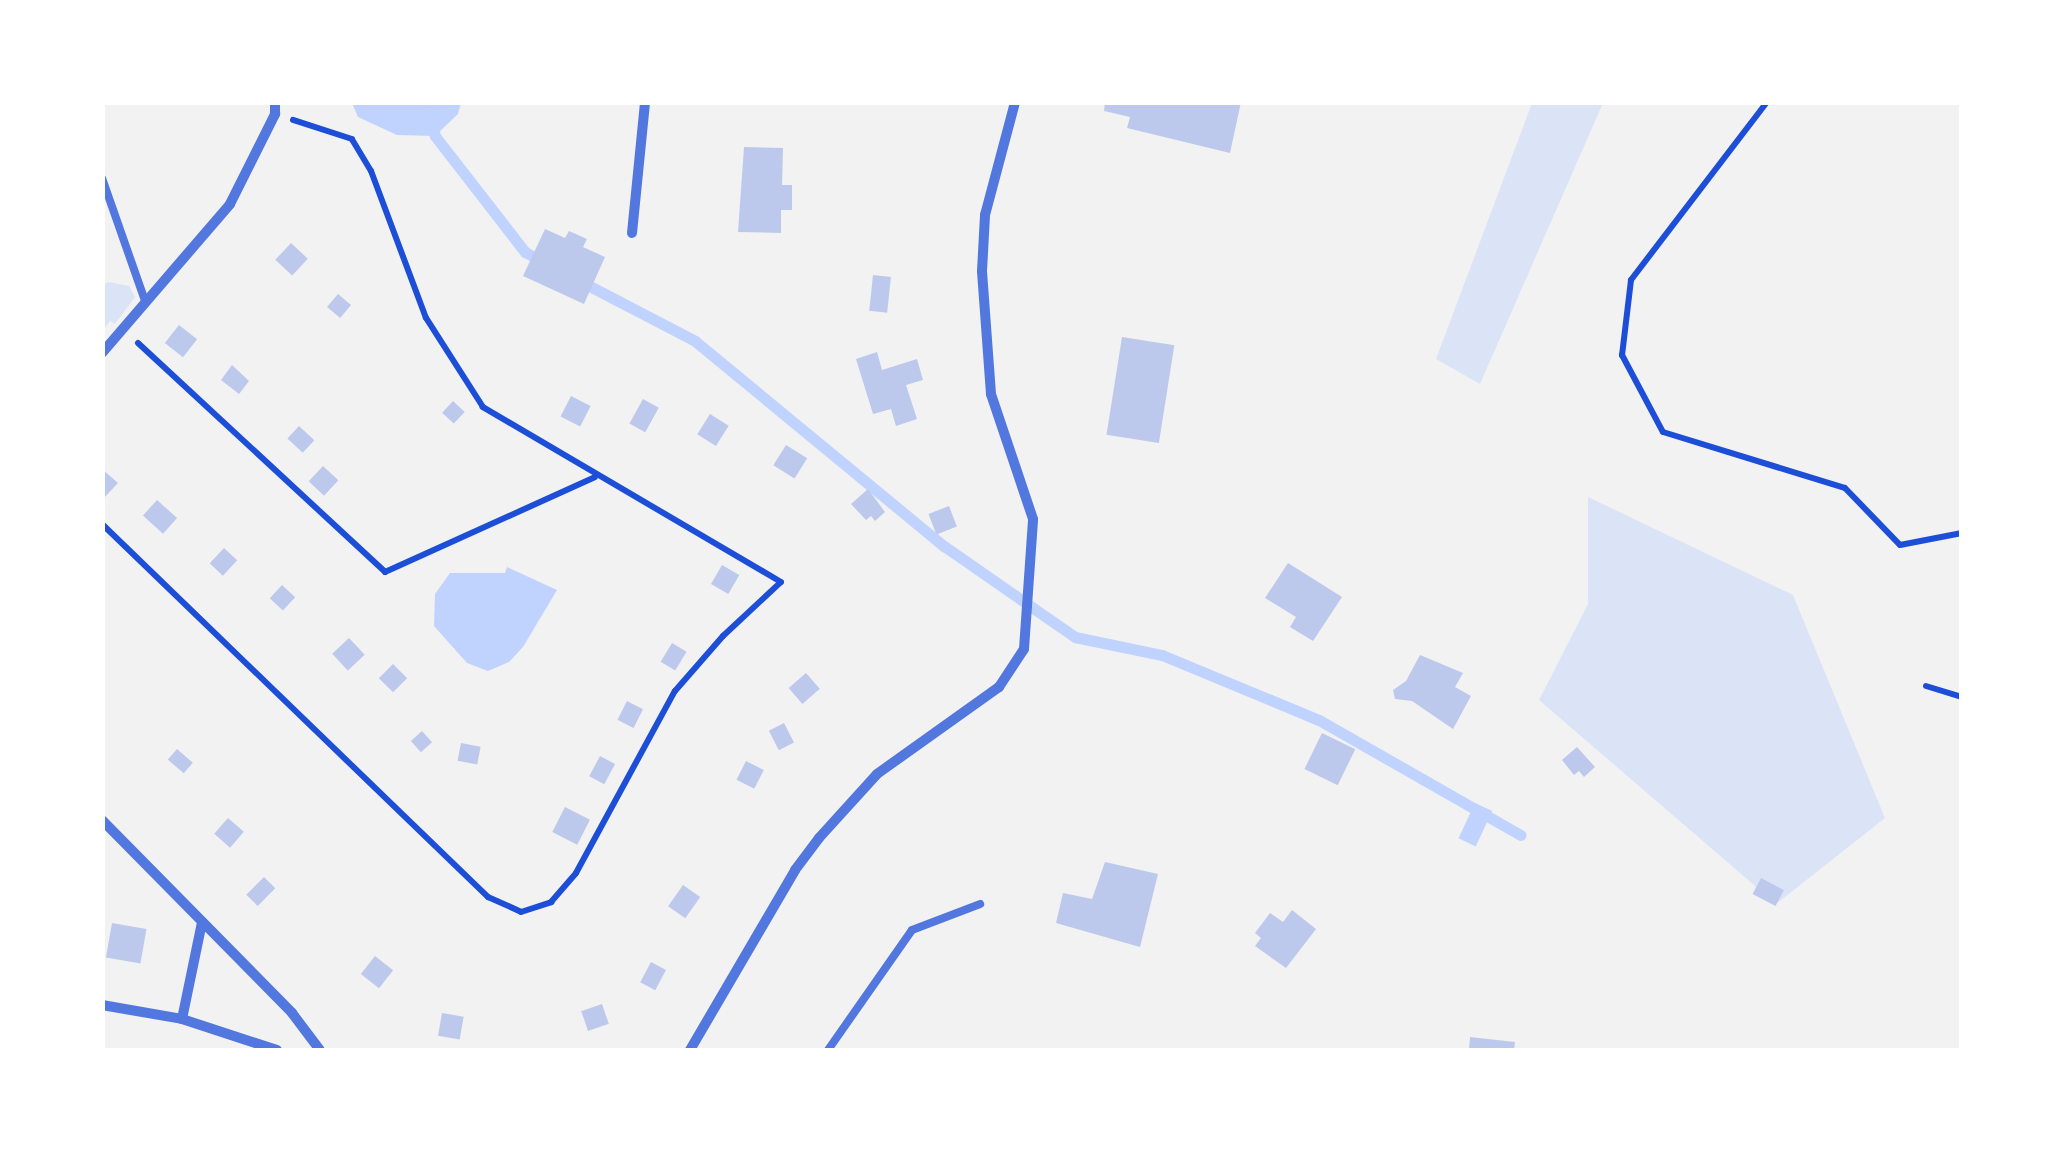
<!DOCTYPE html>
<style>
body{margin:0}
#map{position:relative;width:2064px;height:1153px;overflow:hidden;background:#f2f2f2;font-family:Commissioner,sans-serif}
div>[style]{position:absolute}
.green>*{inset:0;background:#dbe4f7}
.water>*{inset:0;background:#bfd3fe;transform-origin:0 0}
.stream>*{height:11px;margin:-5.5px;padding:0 5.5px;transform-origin:5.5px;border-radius:5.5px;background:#bfd3fe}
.building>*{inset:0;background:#bdc9ec;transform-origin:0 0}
.path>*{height:6px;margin:-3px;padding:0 3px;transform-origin:3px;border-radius:3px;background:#1d4ed8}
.service>*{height:8px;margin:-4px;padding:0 4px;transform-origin:4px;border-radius:4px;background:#5277de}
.minor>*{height:10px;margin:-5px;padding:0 5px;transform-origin:5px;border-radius:5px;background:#5277de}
span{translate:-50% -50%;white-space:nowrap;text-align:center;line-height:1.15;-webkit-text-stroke:10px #fff;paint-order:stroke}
.frame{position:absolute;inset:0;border:105px solid #fff;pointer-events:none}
</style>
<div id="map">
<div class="green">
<i style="clip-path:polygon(1532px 103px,1603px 103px,1480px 384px,1436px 359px)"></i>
<i style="clip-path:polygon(109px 282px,129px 286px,135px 297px,115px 324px,110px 321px,103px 330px,103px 284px)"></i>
<i style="clip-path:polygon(1588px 497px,1793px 595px,1885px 818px,1776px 904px,1539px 700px,1588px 604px)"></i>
</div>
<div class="water">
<i style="clip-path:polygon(352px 103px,461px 103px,458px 114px,435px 136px,397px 135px,358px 117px)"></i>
<i style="clip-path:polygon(507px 567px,557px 590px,523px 647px,509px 662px,488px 671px,467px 663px,434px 626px,435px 594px,450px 573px,505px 573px)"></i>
<i style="left:1475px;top:803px;width:19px;height:39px;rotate:25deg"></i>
</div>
<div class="stream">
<i style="left:430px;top:102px;width:34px;rotate:82deg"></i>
<i style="left:435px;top:136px;width:147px;rotate:52.2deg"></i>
<i style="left:525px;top:252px;width:21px;rotate:28deg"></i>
<i style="left:578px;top:280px;width:132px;rotate:27.5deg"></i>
<i style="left:695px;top:341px;width:323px;rotate:39.5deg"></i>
<i style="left:944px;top:546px;width:160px;rotate:34.8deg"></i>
<i style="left:1075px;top:637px;width:89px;rotate:11.7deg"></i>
<i style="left:1162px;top:655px;width:170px;rotate:22.5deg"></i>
<i style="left:1319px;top:720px;width:232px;rotate:29.7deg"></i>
</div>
<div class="building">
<i style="clip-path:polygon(1105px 102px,1241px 102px,1230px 153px,1127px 128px,1130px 117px,1104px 111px)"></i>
<i style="clip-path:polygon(744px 147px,783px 148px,782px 185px,792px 185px,792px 210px,781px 210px,781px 233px,738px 232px)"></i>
<i style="clip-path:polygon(545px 229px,565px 238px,569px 231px,587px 239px,583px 247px,605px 257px,584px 304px,523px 276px)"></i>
<i style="left:291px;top:243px;width:23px;height:23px;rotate:43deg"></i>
<i style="left:873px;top:275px;width:18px;height:36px;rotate:6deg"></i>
<i style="left:338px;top:294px;width:17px;height:17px;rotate:40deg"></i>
<i style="left:179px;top:325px;width:23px;height:23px;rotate:38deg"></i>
<i style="left:1122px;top:337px;width:53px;height:99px;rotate:9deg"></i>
<i style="clip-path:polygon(877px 352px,882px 370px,917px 359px,923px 380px,906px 385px,917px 419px,896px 426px,891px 409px,873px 414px,856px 359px)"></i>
<i style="clip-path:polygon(232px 365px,249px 381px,239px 394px,221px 380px)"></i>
<i style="left:571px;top:396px;width:22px;height:23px;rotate:27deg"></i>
<i style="left:643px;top:399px;width:18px;height:28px;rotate:29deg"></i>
<i style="left:453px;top:401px;width:16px;height:16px;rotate:43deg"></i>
<i style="left:710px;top:414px;width:22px;height:24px;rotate:32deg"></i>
<i style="left:299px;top:426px;width:21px;height:17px;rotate:43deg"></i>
<i style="left:786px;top:445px;width:25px;height:24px;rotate:32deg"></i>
<i style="left:323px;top:466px;width:21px;height:21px;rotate:43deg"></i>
<i style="clip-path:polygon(102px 469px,118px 483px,102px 500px)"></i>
<i style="clip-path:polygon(868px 489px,885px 512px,875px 521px,871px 516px,866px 520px,851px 504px)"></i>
<i style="left:157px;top:500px;width:27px;height:21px;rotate:42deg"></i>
<i style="left:949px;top:506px;width:22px;height:22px;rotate:69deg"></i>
<i style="left:224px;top:548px;width:18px;height:21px;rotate:43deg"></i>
<i style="clip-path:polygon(1288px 563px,1342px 597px,1313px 641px,1290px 627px,1296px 617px,1265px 598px)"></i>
<i style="left:722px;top:565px;width:20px;height:22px;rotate:30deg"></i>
<i style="left:282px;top:585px;width:18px;height:18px;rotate:43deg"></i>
<i style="left:349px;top:638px;width:23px;height:23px;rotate:47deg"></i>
<i style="left:672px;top:643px;width:17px;height:22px;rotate:31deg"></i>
<i style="clip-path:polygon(1420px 655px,1463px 673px,1455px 687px,1471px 696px,1453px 729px,1412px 701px,1395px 699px,1393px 690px,1406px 681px)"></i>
<i style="left:393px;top:664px;width:20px;height:20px;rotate:45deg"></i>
<i style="left:806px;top:673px;width:21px;height:23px;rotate:49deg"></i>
<i style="left:627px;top:701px;width:18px;height:21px;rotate:27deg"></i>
<i style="left:784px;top:723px;width:22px;height:17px;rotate:63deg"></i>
<i style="left:422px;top:731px;width:15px;height:15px;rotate:48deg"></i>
<i style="left:1322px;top:733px;width:37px;height:40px;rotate:26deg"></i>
<i style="left:461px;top:743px;width:20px;height:18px;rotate:11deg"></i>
<i style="clip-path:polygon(1577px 747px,1595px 767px,1584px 777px,1579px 771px,1574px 775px,1562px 760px)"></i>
<i style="left:177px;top:749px;width:21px;height:14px;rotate:41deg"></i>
<i style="left:600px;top:756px;width:17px;height:23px;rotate:28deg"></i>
<i style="left:746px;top:761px;width:20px;height:21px;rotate:27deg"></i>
<i style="left:565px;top:807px;width:28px;height:28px;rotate:27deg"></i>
<i style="left:228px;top:818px;width:21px;height:21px;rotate:41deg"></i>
<i style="clip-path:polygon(1105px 862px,1158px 874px,1140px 947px,1056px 923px,1063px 893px,1092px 899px)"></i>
<i style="left:264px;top:877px;width:16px;height:25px;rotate:45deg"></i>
<i style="left:1761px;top:878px;width:26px;height:18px;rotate:28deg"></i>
<i style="left:683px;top:885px;width:21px;height:26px;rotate:35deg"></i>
<i style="clip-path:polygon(1292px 910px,1316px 929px,1286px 968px,1255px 946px,1261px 938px,1255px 933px,1270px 913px,1283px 922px)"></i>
<i style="left:112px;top:923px;width:35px;height:35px;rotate:10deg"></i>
<i style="left:375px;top:956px;width:23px;height:23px;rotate:38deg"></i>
<i style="left:651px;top:962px;width:17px;height:23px;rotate:28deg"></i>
<i style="left:602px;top:1004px;width:21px;height:22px;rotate:71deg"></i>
<i style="left:442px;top:1013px;width:22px;height:23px;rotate:10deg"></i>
<i style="clip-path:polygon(1470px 1037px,1515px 1042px,1514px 1050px,1469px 1050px)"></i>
</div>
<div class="path">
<i style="left:1767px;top:102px;width:224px;rotate:127.4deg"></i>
<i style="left:1631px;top:280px;width:76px;rotate:96.8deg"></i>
<i style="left:1622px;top:355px;width:87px;rotate:62deg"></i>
<i style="left:1663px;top:432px;width:190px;rotate:17.1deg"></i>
<i style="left:1845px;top:488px;width:79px;rotate:46deg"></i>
<i style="left:1900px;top:545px;width:63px;rotate:-11deg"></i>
<i style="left:138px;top:343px;width:337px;rotate:42.8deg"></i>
<i style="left:385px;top:572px;width:230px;rotate:-24.3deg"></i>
<i style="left:102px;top:524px;width:537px;rotate:44.02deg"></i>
<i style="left:488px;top:897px;width:36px;rotate:24deg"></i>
<i style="left:521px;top:912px;width:32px;rotate:-18deg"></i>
<i style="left:551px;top:902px;width:38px;rotate:-49deg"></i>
<i style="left:576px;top:873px;width:207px;rotate:-61.5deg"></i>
<i style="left:675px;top:691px;width:73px;rotate:-48.9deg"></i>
<i style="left:723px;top:636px;width:79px;rotate:-43deg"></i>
<i style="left:781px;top:582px;width:346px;rotate:-149.6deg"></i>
<i style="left:483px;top:407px;width:106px;rotate:-122.6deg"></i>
<i style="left:426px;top:318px;width:157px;rotate:-110.5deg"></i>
<i style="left:371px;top:171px;width:37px;rotate:-121deg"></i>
<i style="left:352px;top:139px;width:62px;rotate:-162.1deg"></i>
<i style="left:1926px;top:686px;width:38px;rotate:17deg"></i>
</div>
<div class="service">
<i style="left:102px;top:178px;width:130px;rotate:70.7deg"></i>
<i style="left:828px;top:1050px;width:146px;rotate:-55deg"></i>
<i style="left:912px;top:930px;width:73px;rotate:-20.9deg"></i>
</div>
<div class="minor">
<i style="left:632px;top:233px;width:132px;rotate:-84.3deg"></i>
<i style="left:102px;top:353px;width:196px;rotate:-49.3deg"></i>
<i style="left:230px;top:204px;width:101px;rotate:-63.4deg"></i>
<i style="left:275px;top:114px;width:12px;rotate:-90deg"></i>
<i style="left:102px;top:820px;width:271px;rotate:45.4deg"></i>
<i style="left:292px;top:1013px;width:46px;rotate:52.9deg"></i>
<i style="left:102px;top:1005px;width:81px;rotate:9.9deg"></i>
<i style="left:182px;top:1019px;width:100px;rotate:18.1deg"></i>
<i style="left:182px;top:1019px;width:99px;rotate:-78.3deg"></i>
<i style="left:690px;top:1050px;width:208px;rotate:-59.7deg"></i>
<i style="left:795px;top:870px;width:40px;rotate:-53deg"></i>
<i style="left:819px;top:838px;width:86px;rotate:-47.8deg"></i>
<i style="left:877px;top:774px;width:150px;rotate:-35.5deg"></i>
<i style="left:999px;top:687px;width:45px;rotate:-56.7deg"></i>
<i style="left:1024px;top:649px;width:130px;rotate:-86deg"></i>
<i style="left:1033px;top:519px;width:132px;rotate:-108.6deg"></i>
<i style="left:991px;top:394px;width:123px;rotate:-94.2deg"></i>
<i style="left:982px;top:271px;width:56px;rotate:-86.9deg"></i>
<i style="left:985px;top:215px;width:117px;rotate:-75.1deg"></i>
</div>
<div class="frame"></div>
</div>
